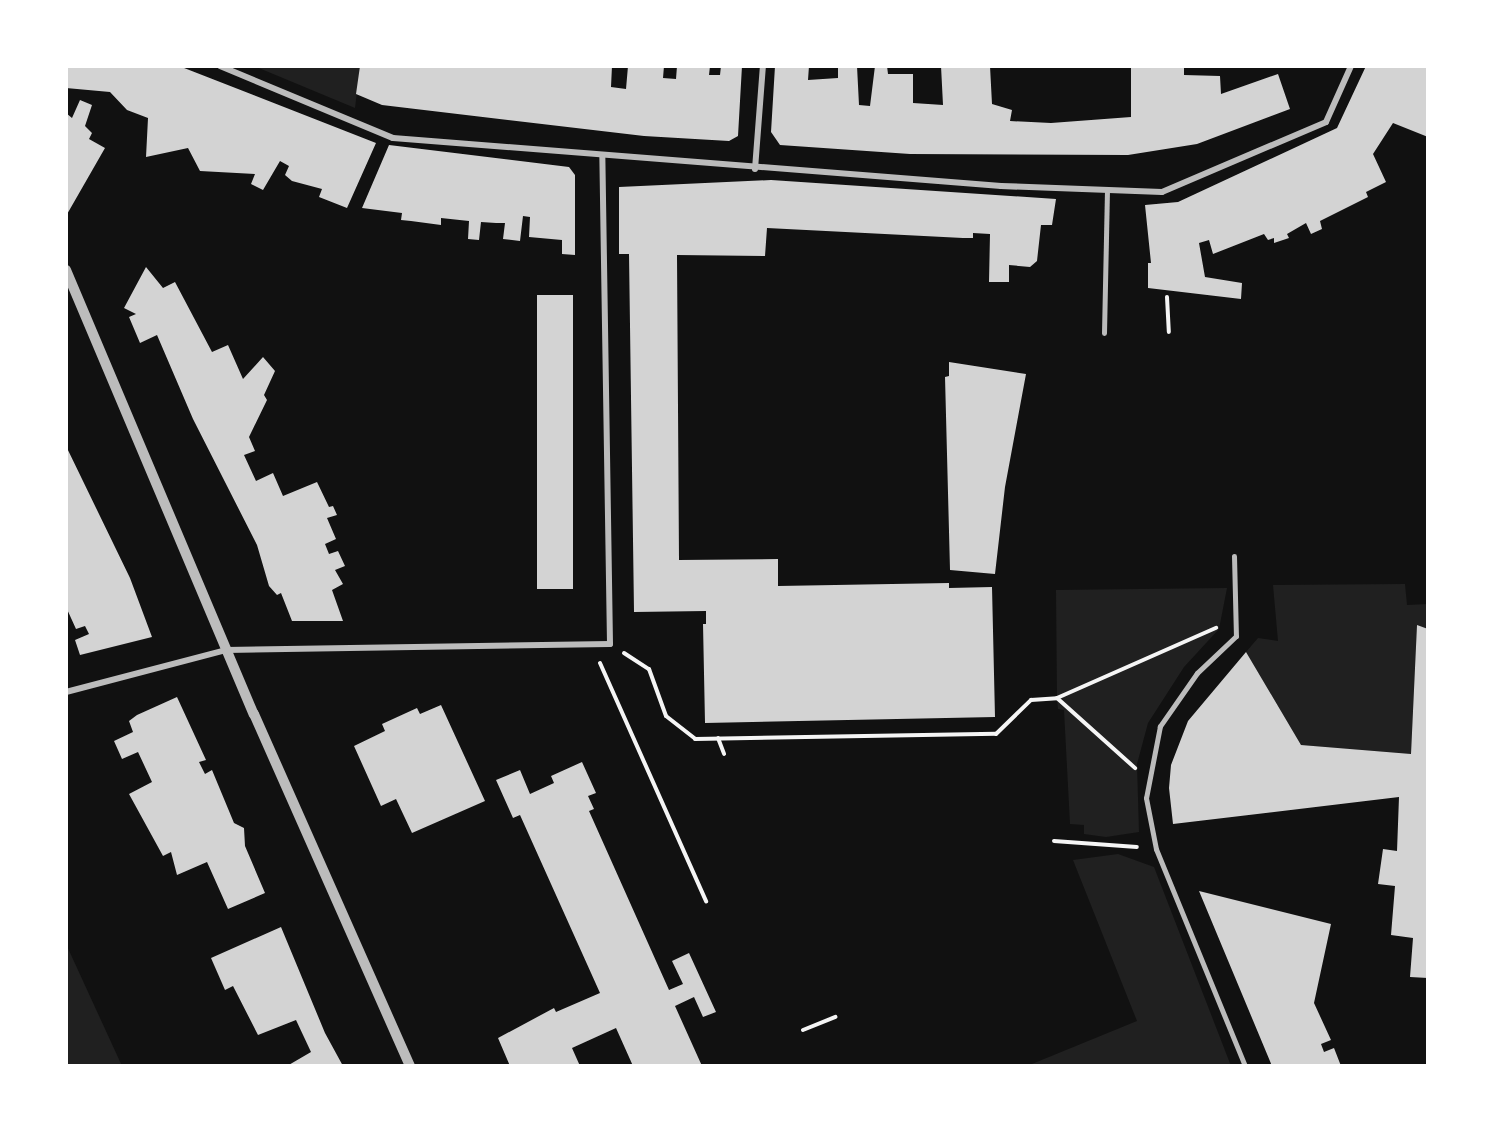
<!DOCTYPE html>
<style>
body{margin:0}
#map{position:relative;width:1494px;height:1132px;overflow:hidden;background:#111;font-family:Raleway,sans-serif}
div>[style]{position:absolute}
.green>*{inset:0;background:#202020}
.building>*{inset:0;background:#d3d3d3;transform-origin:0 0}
.path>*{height:4px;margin:-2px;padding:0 2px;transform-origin:2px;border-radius:2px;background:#f5f5f5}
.pedestrian>*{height:5px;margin:-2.5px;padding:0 2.5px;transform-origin:2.5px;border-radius:2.5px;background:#bcbcbc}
.minor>*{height:6px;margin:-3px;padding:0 3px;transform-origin:3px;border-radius:3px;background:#bcbcbc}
.tertiary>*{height:10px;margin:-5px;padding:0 5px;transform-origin:5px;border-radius:5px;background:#bcbcbc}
span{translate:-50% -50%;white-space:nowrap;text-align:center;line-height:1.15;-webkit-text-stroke:6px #fff;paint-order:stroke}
.frame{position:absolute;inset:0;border:68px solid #fff;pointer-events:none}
</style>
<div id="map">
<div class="green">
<i style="clip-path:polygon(254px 66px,360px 66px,355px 108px)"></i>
<i style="clip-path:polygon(1405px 584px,1407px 605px,1428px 604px,1428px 629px,1417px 626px,1411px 754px,1301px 745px,1246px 652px,1258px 638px,1278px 641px,1273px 585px)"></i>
<i style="clip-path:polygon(1227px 588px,1219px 629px,1184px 667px,1148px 723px,1137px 764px,1139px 832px,1106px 837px,1084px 834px,1084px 825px,1070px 824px,1064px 710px,1058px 709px,1057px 698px,1056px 590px)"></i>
<i style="clip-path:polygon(1118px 854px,1154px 867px,1231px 1066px,1027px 1066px,1137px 1021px,1073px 860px)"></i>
<i style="clip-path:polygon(66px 944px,122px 1066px,66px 1066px)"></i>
</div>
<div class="building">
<i style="clip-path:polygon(66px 66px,179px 66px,376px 143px,347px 208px,319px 197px,322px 189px,292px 181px,285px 175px,289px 166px,280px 161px,263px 190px,251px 184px,255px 174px,200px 171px,188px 148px,146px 157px,148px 118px,127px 110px,110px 92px,66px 88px)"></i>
<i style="clip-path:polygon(360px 66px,612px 66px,611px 87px,626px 89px,628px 66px,664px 66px,663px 78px,676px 79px,677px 66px,710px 66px,709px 75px,720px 75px,721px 66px,742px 66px,738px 136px,729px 141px,644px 136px,382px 105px,356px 94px)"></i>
<i style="clip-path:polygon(775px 66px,809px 66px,808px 80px,838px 78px,838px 66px,857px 66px,859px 105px,870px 106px,875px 66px,887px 66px,888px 74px,913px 74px,913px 103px,943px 105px,941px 66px,990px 66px,992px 104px,1012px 110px,1010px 121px,1051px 123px,1131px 117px,1131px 66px,1184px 66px,1184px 75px,1220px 76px,1221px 94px,1278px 74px,1290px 109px,1197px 144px,1128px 155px,910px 154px,780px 145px,771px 132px)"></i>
<i style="clip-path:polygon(1366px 66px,1428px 66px,1428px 137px,1393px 123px,1373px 154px,1386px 182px,1366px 192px,1368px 197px,1320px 221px,1322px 229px,1311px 234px,1306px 223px,1287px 234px,1289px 238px,1274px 243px,1274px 238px,1268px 240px,1264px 234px,1213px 254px,1209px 240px,1199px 243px,1205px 277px,1242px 283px,1241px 299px,1148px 288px,1148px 263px,1151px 263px,1145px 205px,1178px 202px,1337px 128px)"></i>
<i style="clip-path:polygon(80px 100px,92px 105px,85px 126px,92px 133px,89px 139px,105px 148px,66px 216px,66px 113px,72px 118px)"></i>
<i style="clip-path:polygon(389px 145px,569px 167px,575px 175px,575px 255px,562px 254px,562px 240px,529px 237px,530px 217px,523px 216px,520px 241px,503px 239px,505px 223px,496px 223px,481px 222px,479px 240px,468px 239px,469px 221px,441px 218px,441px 225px,411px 221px,401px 220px,402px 213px,362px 208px)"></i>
<i style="clip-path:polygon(771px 180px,1056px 199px,1052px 225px,1041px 225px,1037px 261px,1030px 267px,1009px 265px,1009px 282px,989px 282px,990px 234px,973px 233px,973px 238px,963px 238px,767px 228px,765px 256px,677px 255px,679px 560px,778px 559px,778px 586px,949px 583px,949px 588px,992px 587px,995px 717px,705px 723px,703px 624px,706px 624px,706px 611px,634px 612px,629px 254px,619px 254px,619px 187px)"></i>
<i style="clip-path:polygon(146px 267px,163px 288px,175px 282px,212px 352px,228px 345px,243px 379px,263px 357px,275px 371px,264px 395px,267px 400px,249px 437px,255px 451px,244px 455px,256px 481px,273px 473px,283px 496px,317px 482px,329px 507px,333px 506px,337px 515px,327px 518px,336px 539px,325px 544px,329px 554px,338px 551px,345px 566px,335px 570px,343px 584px,332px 590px,343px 621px,292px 621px,281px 593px,277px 595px,269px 586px,257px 545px,193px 419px,157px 335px,140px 343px,129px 317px,136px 314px,124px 308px)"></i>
<i style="left:537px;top:295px;width:36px;height:294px"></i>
<i style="clip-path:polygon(949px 362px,1026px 374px,1005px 487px,995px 574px,950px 570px,945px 377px,949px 376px)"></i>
<i style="clip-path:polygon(66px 446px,130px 578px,152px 637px,80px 655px,75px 640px,89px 634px,85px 626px,76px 629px,66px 607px)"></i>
<i style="clip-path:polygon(1417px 625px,1428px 629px,1428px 978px,1410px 977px,1413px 938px,1391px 935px,1395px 886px,1378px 884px,1383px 849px,1397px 851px,1399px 797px,1173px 824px,1169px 788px,1171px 765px,1188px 721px,1246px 652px,1301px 745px,1411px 754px)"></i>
<i style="clip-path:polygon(177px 697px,206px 760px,199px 762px,205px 774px,212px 770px,234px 823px,244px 828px,245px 846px,265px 893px,228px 909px,207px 862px,177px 875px,171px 852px,163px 856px,129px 794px,152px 782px,138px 752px,122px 759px,114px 741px,133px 732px,129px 721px,137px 715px)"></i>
<i style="clip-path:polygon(441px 705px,485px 801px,412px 833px,396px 799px,381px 806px,354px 746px,385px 731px,382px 724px,417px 708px,420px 714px)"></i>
<i style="clip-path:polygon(582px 762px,596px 793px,588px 796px,594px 809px,589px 811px,669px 990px,683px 984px,672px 961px,689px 953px,716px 1012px,703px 1017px,694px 997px,675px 1006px,702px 1066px,633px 1066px,616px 1028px,572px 1048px,580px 1066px,510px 1066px,498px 1038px,554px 1008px,556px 1012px,600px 993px,520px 815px,513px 818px,496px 780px,520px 770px,530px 794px,554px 783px,551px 776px)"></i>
<i style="clip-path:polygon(1199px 891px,1331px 924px,1314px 1003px,1331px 1040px,1321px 1044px,1324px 1052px,1334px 1048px,1341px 1066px,1272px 1066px)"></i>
<i style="clip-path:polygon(281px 927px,325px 1033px,343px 1066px,287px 1066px,311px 1052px,296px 1020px,258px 1035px,233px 986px,225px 990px,211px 958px)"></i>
</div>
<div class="path">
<i style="left:1167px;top:297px;width:35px;rotate:87deg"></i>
<i style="left:624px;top:653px;width:30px;rotate:33deg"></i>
<i style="left:649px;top:669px;width:50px;rotate:70.1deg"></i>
<i style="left:666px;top:716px;width:37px;rotate:38deg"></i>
<i style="left:695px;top:739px;width:301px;rotate:-1deg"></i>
<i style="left:996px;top:734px;width:49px;rotate:-44.2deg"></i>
<i style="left:1031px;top:700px;width:26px;rotate:-4deg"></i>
<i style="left:1057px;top:698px;width:174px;rotate:-23.8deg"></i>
<i style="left:600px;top:663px;width:261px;rotate:66deg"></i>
<i style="left:1057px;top:698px;width:105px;rotate:41.9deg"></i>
<i style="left:718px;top:738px;width:17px;rotate:69deg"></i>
<i style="left:1054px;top:841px;width:83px;rotate:4.1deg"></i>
<i style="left:803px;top:1030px;width:35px;rotate:-22deg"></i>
</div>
<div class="pedestrian">
<i style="left:1104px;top:333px;width:143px;rotate:-88.8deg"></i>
<i style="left:1234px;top:556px;width:80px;rotate:88.6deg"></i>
<i style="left:1236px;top:636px;width:54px;rotate:136.5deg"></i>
<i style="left:1197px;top:673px;width:65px;rotate:124.9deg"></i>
<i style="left:1160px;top:726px;width:73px;rotate:101deg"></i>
<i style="left:1146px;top:798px;width:52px;rotate:78.9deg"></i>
<i style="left:1156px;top:849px;width:235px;rotate:67.7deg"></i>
</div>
<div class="minor">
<i style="left:220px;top:66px;width:187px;rotate:22.6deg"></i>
<i style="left:393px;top:138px;width:610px;rotate:4.51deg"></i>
<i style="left:1001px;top:186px;width:161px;rotate:2.1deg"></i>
<i style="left:1162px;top:192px;width:178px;rotate:-23.1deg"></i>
<i style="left:1326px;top:122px;width:61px;rotate:-65.9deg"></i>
<i style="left:755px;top:169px;width:103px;rotate:-85.6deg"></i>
<i style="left:66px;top:692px;width:165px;rotate:-14.7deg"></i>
<i style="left:226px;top:650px;width:384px;rotate:-0.9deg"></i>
<i style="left:610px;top:644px;width:488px;rotate:-90.9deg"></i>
</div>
<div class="tertiary">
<i style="left:66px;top:270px;width:482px;rotate:67.1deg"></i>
<i style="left:254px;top:714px;width:385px;rotate:66.1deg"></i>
</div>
<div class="frame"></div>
</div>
